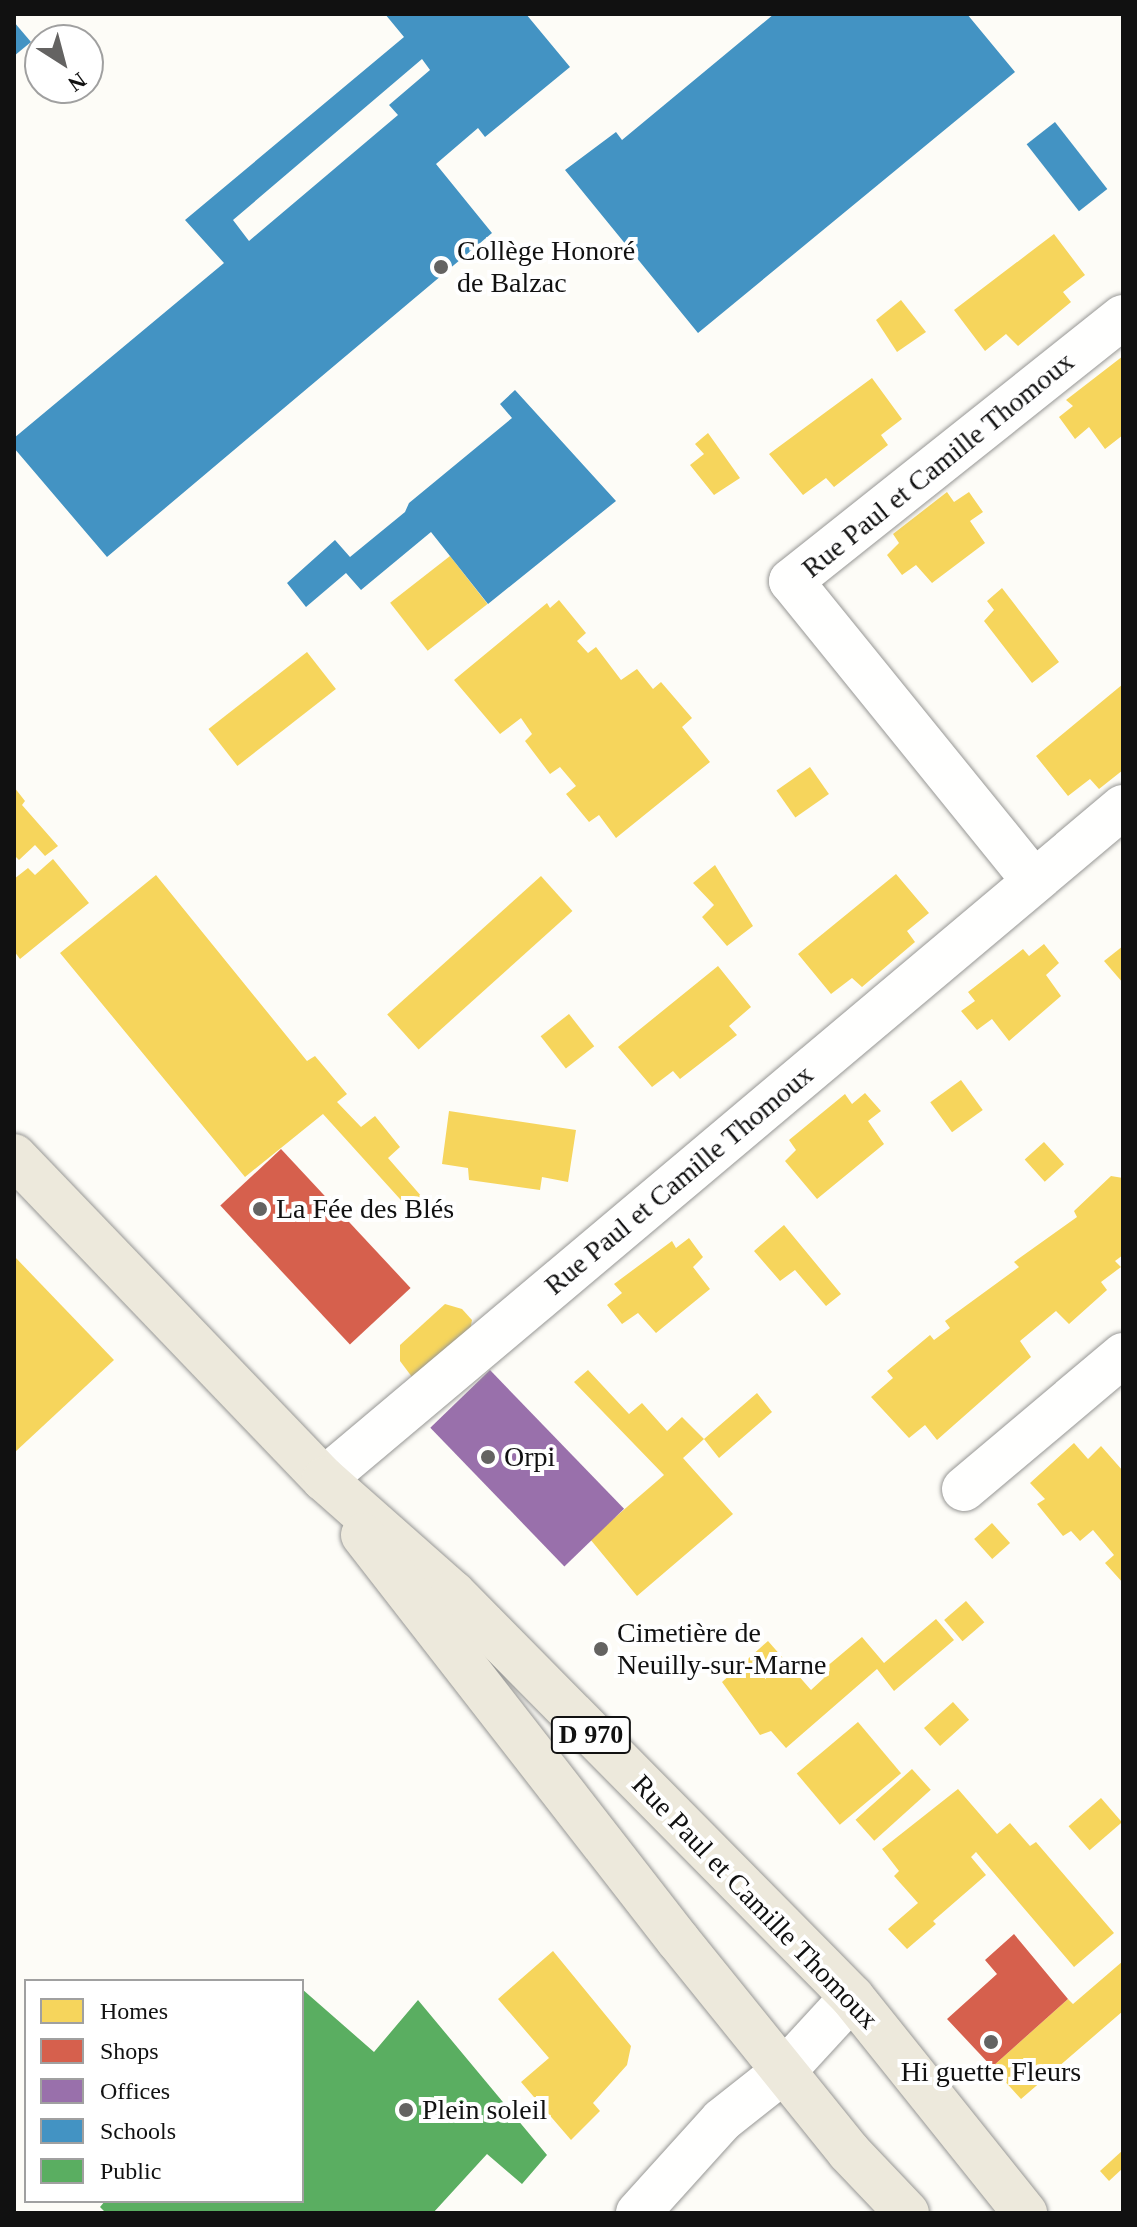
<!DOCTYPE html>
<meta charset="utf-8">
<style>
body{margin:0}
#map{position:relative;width:1137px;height:2227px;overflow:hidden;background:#fdfcf7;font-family:"Times New Roman",serif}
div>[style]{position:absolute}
.homes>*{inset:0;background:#f6d55c;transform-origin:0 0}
.shops>*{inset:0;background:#d6604d;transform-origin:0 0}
.offices>*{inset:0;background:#9970ab;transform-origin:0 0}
.schools>*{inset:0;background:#4393c3;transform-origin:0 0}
.public>*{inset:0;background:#5aae61}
.roads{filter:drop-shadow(0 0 2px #979795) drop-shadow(0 0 2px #979795)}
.minor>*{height:44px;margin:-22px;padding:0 22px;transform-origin:22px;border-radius:22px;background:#fffffe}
.major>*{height:44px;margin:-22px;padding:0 22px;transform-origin:22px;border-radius:22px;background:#ede9dc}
.dots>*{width:22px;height:22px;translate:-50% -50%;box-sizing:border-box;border:4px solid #fff;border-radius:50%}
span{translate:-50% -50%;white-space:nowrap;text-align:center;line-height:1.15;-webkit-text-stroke:8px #fff;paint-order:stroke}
.shield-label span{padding:2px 6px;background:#fff;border:2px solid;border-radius:6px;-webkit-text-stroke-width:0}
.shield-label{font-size:26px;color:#111;font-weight:700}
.poi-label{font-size:28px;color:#111}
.left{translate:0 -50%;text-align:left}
.street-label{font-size:28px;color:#111}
.frame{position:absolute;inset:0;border:16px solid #111;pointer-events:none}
.legend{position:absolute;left:24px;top:1979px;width:280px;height:224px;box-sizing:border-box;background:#fff;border:2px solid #a0a0a0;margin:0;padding:10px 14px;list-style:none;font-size:24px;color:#111}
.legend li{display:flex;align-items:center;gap:16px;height:40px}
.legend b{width:40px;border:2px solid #a0a0a0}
.north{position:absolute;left:24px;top:24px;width:80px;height:80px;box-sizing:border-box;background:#fff;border:2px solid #a0a0a0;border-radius:50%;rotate:144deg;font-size:22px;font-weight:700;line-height:32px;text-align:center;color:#111}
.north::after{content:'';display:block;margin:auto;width:28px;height:36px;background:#646362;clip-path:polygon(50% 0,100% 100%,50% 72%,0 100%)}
</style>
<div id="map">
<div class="homes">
<i style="clip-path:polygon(1054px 234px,1085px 275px,1063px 292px,1071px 302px,1018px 346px,1006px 334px,985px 351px,954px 310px)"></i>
<i style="clip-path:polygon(901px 300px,926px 332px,897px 352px,876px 320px)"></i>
<i style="clip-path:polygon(1123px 356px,1123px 435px,1105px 449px,1089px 427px,1075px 439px,1059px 417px,1073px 406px,1066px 400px)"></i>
<i style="clip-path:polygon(872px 378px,902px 419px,881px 435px,888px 445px,834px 487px,826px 478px,803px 495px,769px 454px)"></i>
<i style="clip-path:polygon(708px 433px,740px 478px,714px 495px,690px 465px,704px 454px,695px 444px)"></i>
<i style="clip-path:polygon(947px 492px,954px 502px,969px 492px,983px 512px,970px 521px,985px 543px,932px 583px,916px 565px,902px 575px,887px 555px,899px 543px,893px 534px)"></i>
<i style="left:450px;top:556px;width:61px;height:76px;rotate:52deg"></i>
<i style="clip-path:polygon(1002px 588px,1059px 662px,1032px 683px,984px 621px,994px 610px,987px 601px)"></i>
<i style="clip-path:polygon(559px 600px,586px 633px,577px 641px,588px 653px,596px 647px,621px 680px,637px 669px,653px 689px,661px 682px,692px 718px,682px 727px,710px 762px,616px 838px,599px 815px,589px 822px,566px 794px,576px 786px,560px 767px,550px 774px,525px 741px,532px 734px,521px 718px,500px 734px,454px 680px,547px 603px,550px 608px)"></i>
<i style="left:307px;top:652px;width:47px;height:125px;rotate:52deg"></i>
<i style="clip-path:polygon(1123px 684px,1123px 770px,1099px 789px,1090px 779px,1068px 796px,1036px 756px)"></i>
<i style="left:810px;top:767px;width:33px;height:41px;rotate:55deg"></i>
<i style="clip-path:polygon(14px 787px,25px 801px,22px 805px,58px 846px,45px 856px,35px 845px,19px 860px,14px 855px)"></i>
<i style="clip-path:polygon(53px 859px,89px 903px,20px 959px,14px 951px,14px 879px,28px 868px,35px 875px)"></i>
<i style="clip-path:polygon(715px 865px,753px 926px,727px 946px,702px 917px,714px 905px,693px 883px)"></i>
<i style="clip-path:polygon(896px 874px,929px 913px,907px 931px,915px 942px,862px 987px,852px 978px,831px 994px,798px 954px)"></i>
<i style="clip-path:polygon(156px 875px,307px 1061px,315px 1056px,347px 1094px,337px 1102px,361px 1127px,375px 1116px,400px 1147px,388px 1158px,422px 1197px,409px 1209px,323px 1114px,245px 1177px,60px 953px)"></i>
<i style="left:541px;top:876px;width:47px;height:207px;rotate:48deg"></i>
<i style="clip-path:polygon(1044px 944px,1059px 963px,1046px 975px,1061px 996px,1009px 1041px,992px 1019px,977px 1030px,961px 1011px,975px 1001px,968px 992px,1023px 949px,1029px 956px)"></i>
<i style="clip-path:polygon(1123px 946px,1123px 983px,1104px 961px)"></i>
<i style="clip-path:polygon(718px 966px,751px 1007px,729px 1026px,737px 1035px,680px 1079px,673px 1071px,652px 1087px,618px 1047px)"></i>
<i style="left:569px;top:1014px;width:41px;height:36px;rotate:52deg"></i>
<i style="left:961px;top:1080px;width:37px;height:38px;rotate:54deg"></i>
<i style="clip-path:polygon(865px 1093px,881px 1111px,868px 1121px,884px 1144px,817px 1199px,785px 1161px,796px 1150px,789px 1140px,845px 1094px,852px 1104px)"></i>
<i style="clip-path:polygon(449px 1111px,576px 1130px,568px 1182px,542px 1177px,540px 1190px,469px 1180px,468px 1168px,442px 1164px)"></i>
<i style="left:1044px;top:1142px;width:30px;height:26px;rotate:48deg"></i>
<i style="clip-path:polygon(1111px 1176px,1123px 1178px,1123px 1255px,1115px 1261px,1121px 1267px,1101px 1282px,1107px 1290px,1069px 1324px,1056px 1311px,1020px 1341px,1031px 1357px,937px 1440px,925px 1425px,909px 1438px,871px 1397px,893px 1378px,887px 1371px,930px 1335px,934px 1340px,950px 1328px,945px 1321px,1019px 1267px,1014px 1262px,1077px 1217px,1074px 1211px)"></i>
<i style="clip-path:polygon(784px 1225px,841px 1294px,826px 1306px,795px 1270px,780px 1281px,754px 1251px)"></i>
<i style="clip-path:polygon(689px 1238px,703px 1257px,693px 1267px,710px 1289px,656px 1333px,638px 1313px,622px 1324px,607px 1305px,622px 1293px,614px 1284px,672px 1241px,676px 1248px)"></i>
<i style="clip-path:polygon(14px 1256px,114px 1360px,14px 1453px)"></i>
<i style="clip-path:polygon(445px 1304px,462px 1309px,472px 1320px,470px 1331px,412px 1377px,400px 1361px,400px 1345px)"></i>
<i style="clip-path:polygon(588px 1370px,629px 1414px,642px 1403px,667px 1431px,682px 1417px,704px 1439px,757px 1393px,772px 1412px,719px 1458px,704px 1439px,683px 1458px,733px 1514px,637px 1596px,590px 1539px,664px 1475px,574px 1382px)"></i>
<i style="clip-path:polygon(1074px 1443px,1088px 1459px,1101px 1446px,1123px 1471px,1123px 1583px,1105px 1563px,1114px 1555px,1093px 1530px,1080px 1541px,1071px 1531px,1063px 1536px,1037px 1504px,1045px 1499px,1030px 1483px)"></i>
<i style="left:992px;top:1523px;width:27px;height:24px;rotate:48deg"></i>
<i style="left:966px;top:1601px;width:28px;height:29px;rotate:49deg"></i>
<i style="clip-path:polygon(936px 1619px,954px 1640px,894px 1691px,877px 1669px,786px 1748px,771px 1731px,760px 1735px,722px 1682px,768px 1641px,811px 1690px,824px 1678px,819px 1673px,862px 1637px,884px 1663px)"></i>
<i style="left:953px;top:1702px;width:24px;height:39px;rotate:48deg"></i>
<i style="left:858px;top:1722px;width:67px;height:80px;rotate:50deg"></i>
<i style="left:912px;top:1769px;width:28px;height:76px;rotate:48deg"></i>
<i style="clip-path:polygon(958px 1789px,997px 1834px,1010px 1823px,1030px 1846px,1036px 1842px,1114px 1933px,1074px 1967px,976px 1852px,971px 1857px,986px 1875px,933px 1921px,936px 1924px,907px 1949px,888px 1929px,918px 1903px,894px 1876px,899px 1871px,882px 1849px)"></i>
<i style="left:1101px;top:1798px;width:32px;height:43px;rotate:49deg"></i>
<i style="clip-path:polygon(553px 1951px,631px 2046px,627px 2065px,593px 2103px,600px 2111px,571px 2140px,521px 2082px,549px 2058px,498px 1999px)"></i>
<i style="clip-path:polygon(1123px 1961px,1123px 2011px,1021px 2099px,992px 2067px,1068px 1999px,1073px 2004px)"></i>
<i style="clip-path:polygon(1123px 2150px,1123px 2168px,1109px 2181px,1100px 2171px)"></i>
</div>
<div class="shops">
<i style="left:281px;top:1149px;width:190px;height:83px;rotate:47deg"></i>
<i style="clip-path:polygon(1014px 1934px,1068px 1999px,992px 2067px,947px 2019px,997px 1974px,985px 1960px)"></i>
</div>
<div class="offices">
<i style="left:490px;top:1370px;width:193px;height:83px;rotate:46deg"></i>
</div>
<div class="schools">
<i style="clip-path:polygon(evenodd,385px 14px,526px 14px,570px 67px,485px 137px,478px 128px,436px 164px,492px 233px,107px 557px,14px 448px,14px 438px,224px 263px,185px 220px,404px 37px,385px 14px,422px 59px,430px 70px,389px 105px,398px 115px,249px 241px,233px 220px,422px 59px)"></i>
<i style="clip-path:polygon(774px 14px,967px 14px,1015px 72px,698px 333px,565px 170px,616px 132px,622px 140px)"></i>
<i style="clip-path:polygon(14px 22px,31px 42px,14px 56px)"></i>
<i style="left:1055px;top:122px;width:85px;height:36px;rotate:52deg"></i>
<i style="clip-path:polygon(515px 390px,616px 501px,488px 604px,431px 532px,361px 590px,346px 573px,306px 607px,287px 583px,335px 540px,350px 557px,405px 512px,409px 503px,512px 418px,500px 404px)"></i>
</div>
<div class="public">
<i style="clip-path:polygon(302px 1989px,374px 2052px,418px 2000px,547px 2155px,522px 2184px,487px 2154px,433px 2213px,106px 2213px,100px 2207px,105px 2201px,302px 2201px)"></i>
</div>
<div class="roads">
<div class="minor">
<i style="left:1034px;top:881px;width:386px;rotate:-129deg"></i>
<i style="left:791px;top:581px;width:424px;rotate:-38.5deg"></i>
<i style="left:324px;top:1479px;width:1044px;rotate:-40.07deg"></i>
<i style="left:964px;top:1489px;width:208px;rotate:-40.1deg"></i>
<i style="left:638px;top:2213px;width:125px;rotate:-47.9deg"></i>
<i style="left:722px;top:2120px;width:79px;rotate:-38.3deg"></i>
<i style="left:784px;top:2071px;width:100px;rotate:-47.4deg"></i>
</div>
<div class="major">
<i style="left:14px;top:1156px;width:448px;rotate:46.2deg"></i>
<i style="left:324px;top:1479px;width:172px;rotate:41.5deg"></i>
<i style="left:453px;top:1593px;width:568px;rotate:45.36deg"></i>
<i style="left:852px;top:1997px;width:277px;rotate:51.3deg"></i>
<i style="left:363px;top:1535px;width:513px;rotate:52.13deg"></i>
<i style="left:678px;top:1940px;width:272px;rotate:51.1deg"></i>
<i style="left:849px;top:2152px;width:84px;rotate:46.4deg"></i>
</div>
</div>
<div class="dots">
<i style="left:441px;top:267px;background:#646362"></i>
<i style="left:260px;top:1209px;background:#646362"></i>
<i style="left:488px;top:1457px;background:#646362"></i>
<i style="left:601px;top:1649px;background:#646362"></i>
<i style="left:991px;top:2042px;background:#646362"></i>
<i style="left:406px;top:2110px;background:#646362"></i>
</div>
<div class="shield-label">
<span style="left:591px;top:1735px">D 970</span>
</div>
<div class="poi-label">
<span class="left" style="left:457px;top:267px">Collège Honoré<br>de Balzac</span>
<span class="left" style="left:276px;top:1209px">La Fée des Blés</span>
<span class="left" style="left:504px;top:1457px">Orpi</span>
<span class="left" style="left:617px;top:1649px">Cimetière de<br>Neuilly-sur-Marne</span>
<span style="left:991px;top:2072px">Hi guette Fleurs</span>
<span class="left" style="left:422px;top:2110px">Plein soleil</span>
</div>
<div class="street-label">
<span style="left:938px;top:465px;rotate:-39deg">Rue Paul et Camille Thomoux</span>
<span style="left:679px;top:1180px;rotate:-40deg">Rue Paul et Camille Thomoux</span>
<span style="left:755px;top:1902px;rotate:46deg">Rue Paul et Camille Thomoux</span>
</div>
<div class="frame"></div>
<ul class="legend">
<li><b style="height:22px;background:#f6d55c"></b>Homes</li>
<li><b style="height:22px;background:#d6604d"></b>Shops</li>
<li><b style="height:22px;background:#9970ab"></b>Offices</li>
<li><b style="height:22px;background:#4393c3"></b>Schools</li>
<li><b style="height:22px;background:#5aae61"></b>Public</li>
</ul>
<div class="north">N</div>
</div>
